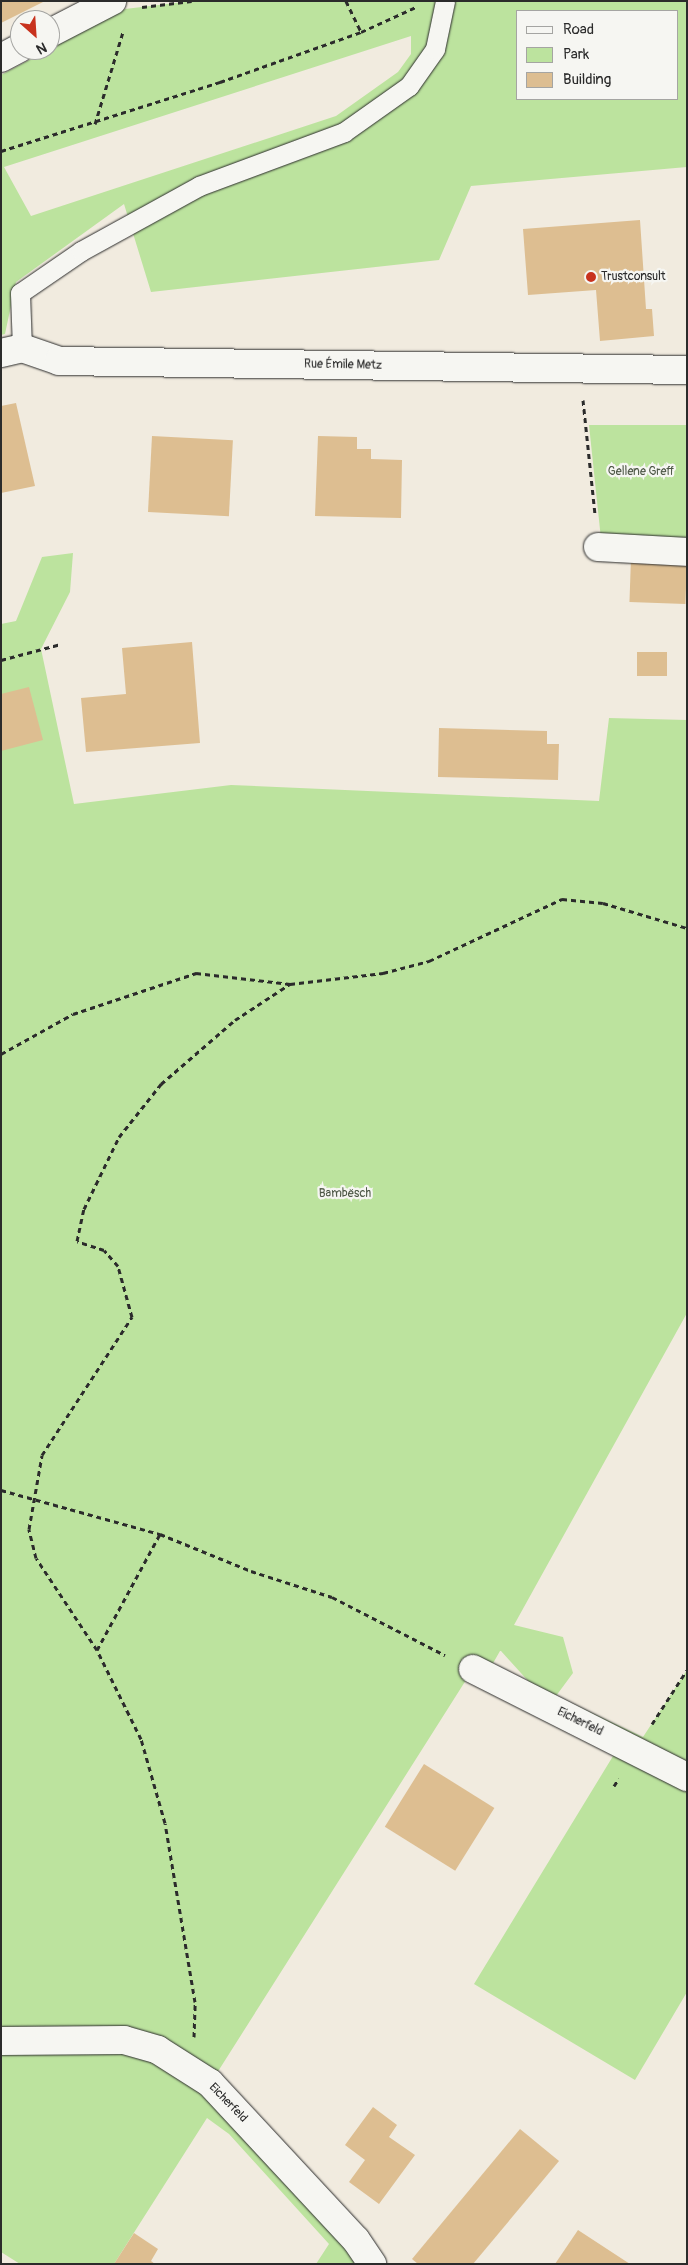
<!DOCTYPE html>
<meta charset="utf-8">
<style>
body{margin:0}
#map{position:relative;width:688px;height:2265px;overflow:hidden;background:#f1ebdf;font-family:Pangolin,sans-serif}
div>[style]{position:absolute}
.green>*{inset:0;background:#bce39e}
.building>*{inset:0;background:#ddbe91;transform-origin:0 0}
.path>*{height:3px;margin-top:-1.5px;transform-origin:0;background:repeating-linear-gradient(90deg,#2b2b2b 0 5px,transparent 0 9px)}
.roads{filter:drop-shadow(0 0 1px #2b2b2b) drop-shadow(0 0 1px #2b2b2b)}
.service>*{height:19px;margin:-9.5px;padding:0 9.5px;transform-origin:9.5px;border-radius:9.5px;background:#f6f6f2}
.minor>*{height:28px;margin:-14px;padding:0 14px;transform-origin:14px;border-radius:14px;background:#f6f6f2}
.dots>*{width:14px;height:14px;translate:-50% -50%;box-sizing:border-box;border:2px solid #f6f6f2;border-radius:50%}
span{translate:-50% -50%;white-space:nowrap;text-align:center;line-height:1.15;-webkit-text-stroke:4.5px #f6f6f2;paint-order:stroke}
.poi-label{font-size:12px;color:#2b2b2b}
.left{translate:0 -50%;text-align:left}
.street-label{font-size:12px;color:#2b2b2b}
.park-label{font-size:12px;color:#4f5948}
.frame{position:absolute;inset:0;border:2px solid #2b2b2b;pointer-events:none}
.legend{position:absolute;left:516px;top:10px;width:162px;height:90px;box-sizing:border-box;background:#f6f6f2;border:1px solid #a5a5a2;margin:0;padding:6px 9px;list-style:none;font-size:15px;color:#2b2b2b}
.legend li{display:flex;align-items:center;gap:10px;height:25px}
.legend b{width:25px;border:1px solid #a5a5a2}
.north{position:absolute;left:10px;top:10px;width:50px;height:50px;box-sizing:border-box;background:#f6f6f2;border:1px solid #a5a5a2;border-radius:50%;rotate:154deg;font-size:14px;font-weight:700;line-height:20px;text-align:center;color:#2b2b2b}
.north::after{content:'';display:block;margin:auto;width:18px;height:22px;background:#c8321e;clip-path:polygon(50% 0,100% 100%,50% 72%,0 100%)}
</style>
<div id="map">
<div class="green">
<i style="clip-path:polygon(evenodd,192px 1px,687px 1px,687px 167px,471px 186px,439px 260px,151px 292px,124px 204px,16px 282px,5px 334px,1px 335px,1px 75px,125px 9px,192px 1px,517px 11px,677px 11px,677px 99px,517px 99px,517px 11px,192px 1px,411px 36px,411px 54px,398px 72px,336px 116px,31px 216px,4px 167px,411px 36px)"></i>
<i style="clip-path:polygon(589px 425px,687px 425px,687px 544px,601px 539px)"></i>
<i style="clip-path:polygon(evenodd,73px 553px,70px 592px,41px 649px,74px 804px,231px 785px,599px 801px,609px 718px,687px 720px,687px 1313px,514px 1625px,563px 1637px,573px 1673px,556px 1696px,643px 1737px,687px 1670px,687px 1992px,635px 2080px,474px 1984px,621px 1743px,473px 1669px,217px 2073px,384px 2264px,316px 2264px,329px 2244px,229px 2134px,207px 2118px,114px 2264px,20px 2264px,1px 2252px,1px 624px,16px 621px,42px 557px,73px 553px,500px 1651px,501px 1651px,530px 1683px,492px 1665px,500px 1651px)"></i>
</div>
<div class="building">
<i style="clip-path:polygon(1px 1px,45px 1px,1px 23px)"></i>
<i style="clip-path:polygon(640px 220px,646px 309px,652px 309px,654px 336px,600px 341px,596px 290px,528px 295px,523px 229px)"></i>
<i style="clip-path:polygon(16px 403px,35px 486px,1px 493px,1px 406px)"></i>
<i style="left:152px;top:436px;width:81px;height:76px;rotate:3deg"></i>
<i style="clip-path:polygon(318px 436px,357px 437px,357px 449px,371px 449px,371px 459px,402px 460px,401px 518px,315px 516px)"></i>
<i style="left:631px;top:558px;width:56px;height:44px;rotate:2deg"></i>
<i style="clip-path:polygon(192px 642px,200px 743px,86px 752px,81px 698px,126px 694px,122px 648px)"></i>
<i style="left:637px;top:652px;width:30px;height:24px"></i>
<i style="clip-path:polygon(29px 687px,43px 740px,1px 751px,1px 694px)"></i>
<i style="clip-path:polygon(439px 728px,547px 731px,547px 744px,559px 744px,558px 780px,438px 777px)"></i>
<i style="left:424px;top:1764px;width:83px;height:74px;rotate:32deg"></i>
<i style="clip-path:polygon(373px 2107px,397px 2125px,389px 2137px,415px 2155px,379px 2204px,349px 2182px,365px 2160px,345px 2145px)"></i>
<i style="clip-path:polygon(520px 2129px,559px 2161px,473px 2264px,418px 2264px,412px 2259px)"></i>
<i style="clip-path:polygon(578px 2230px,630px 2264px,555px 2264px)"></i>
<i style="clip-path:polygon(134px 2233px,158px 2249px,151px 2261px,155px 2264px,114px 2264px)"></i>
</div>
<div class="path">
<i style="left:346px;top:1px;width:34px;rotate:64deg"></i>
<i style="left:142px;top:7px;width:50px;rotate:-6.8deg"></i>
<i style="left:95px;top:124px;width:96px;rotate:-73.1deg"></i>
<i style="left:1px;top:151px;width:230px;rotate:-17.5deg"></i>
<i style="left:220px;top:82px;width:150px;rotate:-19.5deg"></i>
<i style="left:361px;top:32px;width:60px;rotate:-24.4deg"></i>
<i style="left:583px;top:400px;width:116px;rotate:84deg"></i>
<i style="left:1px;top:660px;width:62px;rotate:-14.9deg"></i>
<i style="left:1px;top:1054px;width:82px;rotate:-29.1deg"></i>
<i style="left:73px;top:1014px;width:130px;rotate:-18.4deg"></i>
<i style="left:196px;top:973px;width:95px;rotate:6.7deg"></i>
<i style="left:290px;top:984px;width:94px;rotate:-6.7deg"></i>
<i style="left:383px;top:973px;width:48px;rotate:-14.6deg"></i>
<i style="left:429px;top:961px;width:147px;rotate:-25deg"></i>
<i style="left:562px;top:899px;width:41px;rotate:5.6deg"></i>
<i style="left:603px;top:903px;width:88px;rotate:16.6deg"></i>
<i style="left:1px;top:1490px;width:165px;rotate:15.5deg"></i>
<i style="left:160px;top:1534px;width:98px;rotate:22.1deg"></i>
<i style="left:251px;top:1571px;width:85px;rotate:17.8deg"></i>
<i style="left:332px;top:1597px;width:127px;rotate:27.2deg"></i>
<i style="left:97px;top:1650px;width:132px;rotate:-61.5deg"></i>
<i style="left:652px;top:1724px;width:64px;rotate:-57.1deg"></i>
<i style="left:614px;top:1786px;width:9px;rotate:-58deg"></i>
<i style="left:194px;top:2037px;width:35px;rotate:-88deg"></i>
<i style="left:195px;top:2002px;width:181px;rotate:-99.5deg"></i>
<i style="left:165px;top:1823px;width:87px;rotate:-105.9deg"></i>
<i style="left:141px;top:1739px;width:99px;rotate:-116.3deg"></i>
<i style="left:97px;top:1650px;width:110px;rotate:-123.5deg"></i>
<i style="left:36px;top:1558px;width:30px;rotate:-104deg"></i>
<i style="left:29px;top:1529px;width:75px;rotate:-80deg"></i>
<i style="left:42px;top:1455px;width:165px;rotate:-56.9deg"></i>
<i style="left:132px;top:1317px;width:53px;rotate:-105.4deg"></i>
<i style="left:118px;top:1266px;width:21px;rotate:-131deg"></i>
<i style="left:104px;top:1250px;width:28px;rotate:-162deg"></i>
<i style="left:77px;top:1241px;width:33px;rotate:-78deg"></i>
<i style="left:84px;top:1209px;width:80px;rotate:-64.1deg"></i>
<i style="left:119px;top:1137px;width:68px;rotate:-51.6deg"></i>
<i style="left:161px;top:1084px;width:98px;rotate:-40.9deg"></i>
<i style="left:235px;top:1020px;width:66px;rotate:-33.2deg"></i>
</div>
<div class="roads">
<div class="service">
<i style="left:22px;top:348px;width:55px;rotate:-92.1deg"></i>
<i style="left:20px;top:293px;width:74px;rotate:-34.5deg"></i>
<i style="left:81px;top:251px;width:135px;rotate:-28.8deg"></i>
<i style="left:199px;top:186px;width:155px;rotate:-20.4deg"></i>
<i style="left:344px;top:132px;width:80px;rotate:-35.3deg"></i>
<i style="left:409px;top:86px;width:45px;rotate:-54.9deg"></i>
<i style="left:435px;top:49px;width:49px;rotate:-78.2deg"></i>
</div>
<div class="minor">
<i style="left:50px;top:33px;width:70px;rotate:-27.3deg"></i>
<i style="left:1px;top:58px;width:21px;rotate:-28deg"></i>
<i style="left:1px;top:353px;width:22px;rotate:-13deg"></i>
<i style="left:22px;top:348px;width:39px;rotate:19deg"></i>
<i style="left:59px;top:361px;width:628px;rotate:0.82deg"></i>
<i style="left:598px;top:547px;width:89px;rotate:3.2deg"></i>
<i style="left:473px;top:1669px;width:240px;rotate:26.8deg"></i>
<i style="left:1px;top:2041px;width:123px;rotate:-0.5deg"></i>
<i style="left:124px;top:2040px;width:35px;rotate:16deg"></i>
<i style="left:158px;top:2050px;width:62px;rotate:32.4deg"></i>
<i style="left:210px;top:2083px;width:214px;rotate:47.1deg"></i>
<i style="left:356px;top:2240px;width:29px;rotate:56deg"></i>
</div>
</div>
<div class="dots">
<i style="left:591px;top:277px;background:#c8321e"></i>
</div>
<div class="poi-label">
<span class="left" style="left:601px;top:277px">Trustconsult</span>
</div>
<div class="street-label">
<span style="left:343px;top:365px;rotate:1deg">Rue Émile Metz</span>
<span style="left:580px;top:1722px;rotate:26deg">Eicherfeld</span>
<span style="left:228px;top:2103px;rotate:46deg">Eicherfeld</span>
</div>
<div class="park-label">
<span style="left:641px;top:472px">Gellene Greff</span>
<span style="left:345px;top:1194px">Bambësch</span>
</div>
<div class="frame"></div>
<ul class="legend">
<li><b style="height:6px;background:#f6f6f2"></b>Road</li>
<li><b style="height:14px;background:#bce39e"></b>Park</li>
<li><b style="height:14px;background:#ddbe91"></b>Building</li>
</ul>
<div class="north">N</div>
</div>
